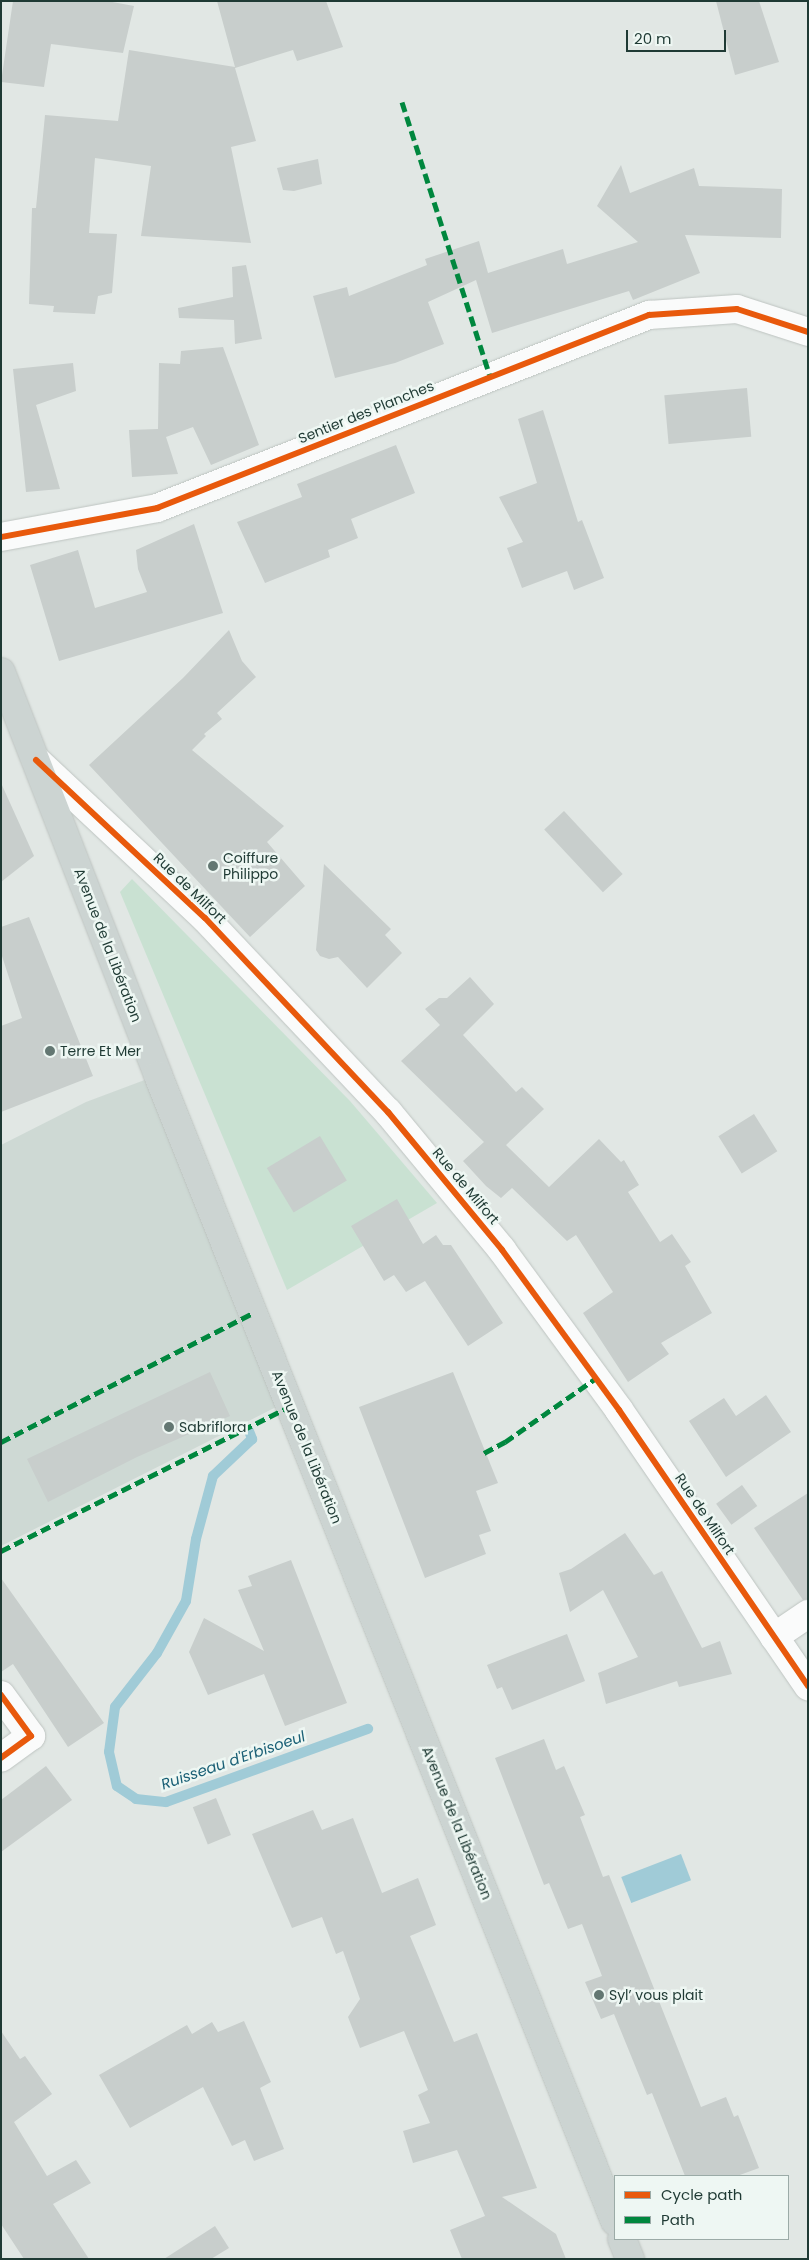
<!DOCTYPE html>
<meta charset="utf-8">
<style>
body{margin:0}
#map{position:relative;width:809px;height:2260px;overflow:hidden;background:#e1e7e4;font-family:Poppins,sans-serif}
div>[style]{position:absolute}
.built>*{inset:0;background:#ced9d4}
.green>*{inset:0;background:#c9e1d2}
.water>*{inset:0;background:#a0cbd7;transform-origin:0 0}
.stream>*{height:10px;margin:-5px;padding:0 5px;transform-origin:5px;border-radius:5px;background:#a0cbd7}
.building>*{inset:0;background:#c8cecc;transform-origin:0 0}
.roads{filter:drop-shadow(0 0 1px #bec4c1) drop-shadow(0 0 1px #bec4c1)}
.minor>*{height:28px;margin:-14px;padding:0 14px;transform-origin:14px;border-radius:14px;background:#fafbfb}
.major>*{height:28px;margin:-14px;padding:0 14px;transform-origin:14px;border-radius:14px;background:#ccd4d2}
.quiet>*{height:5px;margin-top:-2.5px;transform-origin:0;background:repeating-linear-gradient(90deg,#00873e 0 10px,transparent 0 15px)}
.cycleway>*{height:6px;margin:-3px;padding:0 3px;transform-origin:3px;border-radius:3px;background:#e8590c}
.dots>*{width:14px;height:14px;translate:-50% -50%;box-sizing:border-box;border:2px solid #eef7f3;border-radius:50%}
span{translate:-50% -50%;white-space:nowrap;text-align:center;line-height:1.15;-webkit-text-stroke:5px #eef7f3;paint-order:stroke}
.street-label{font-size:14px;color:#1f3a34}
.poi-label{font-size:14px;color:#1f3a34}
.left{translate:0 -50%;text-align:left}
.water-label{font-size:15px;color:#195f75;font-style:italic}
.frame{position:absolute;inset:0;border:2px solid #1f3a34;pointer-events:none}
.legend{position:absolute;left:614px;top:2175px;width:175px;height:65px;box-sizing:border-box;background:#eef7f3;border:1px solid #9baba7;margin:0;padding:6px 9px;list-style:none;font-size:15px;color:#1f3a34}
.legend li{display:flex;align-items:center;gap:10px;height:25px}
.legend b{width:25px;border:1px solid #9baba7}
.scale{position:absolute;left:626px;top:30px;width:100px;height:22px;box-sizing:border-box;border:2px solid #1f3a34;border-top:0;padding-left:6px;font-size:15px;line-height:18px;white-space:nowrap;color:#1f3a34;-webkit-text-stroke:4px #eef7f3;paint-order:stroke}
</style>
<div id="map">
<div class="built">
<i style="clip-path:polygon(158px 1075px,288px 1401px,1px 1546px,1px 1145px,86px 1102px)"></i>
</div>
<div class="green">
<i style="clip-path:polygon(132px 879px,350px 1101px,437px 1203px,287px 1290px,120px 892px)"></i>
</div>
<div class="water">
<i style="left:681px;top:1854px;width:28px;height:64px;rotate:69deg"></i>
</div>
<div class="stream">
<i style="left:249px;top:1431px;width:9px;rotate:69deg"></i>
<i style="left:252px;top:1439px;width:54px;rotate:136.5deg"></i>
<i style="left:213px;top:1476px;width:65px;rotate:105.1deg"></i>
<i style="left:196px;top:1539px;width:63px;rotate:99.2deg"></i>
<i style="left:186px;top:1601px;width:60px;rotate:119.1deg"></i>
<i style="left:157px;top:1653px;width:68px;rotate:127.9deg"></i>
<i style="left:115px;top:1707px;width:45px;rotate:97.6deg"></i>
<i style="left:109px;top:1752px;width:35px;rotate:77deg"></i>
<i style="left:117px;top:1786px;width:23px;rotate:34deg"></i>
<i style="left:136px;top:1799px;width:30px;rotate:6deg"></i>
<i style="left:166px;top:1802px;width:215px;rotate:-19.9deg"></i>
</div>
<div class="building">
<i style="clip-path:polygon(13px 1px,107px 1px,134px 6px,123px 53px,51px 44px,44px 87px,1px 82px)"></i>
<i style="clip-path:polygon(217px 1px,326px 1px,343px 47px,297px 61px,293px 50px,235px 68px,256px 141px,231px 147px,251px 243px,141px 236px,151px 166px,95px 158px,89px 233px,117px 234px,112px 293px,98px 296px,95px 314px,53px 312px,54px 306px,29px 304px,32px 208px,36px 208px,45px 115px,118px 121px,129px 50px,235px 67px)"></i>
<i style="clip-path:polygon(716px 1px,759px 1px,779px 62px,735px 75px)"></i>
<i style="clip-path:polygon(318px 159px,322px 184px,294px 191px,283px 190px,277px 168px)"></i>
<i style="clip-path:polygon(621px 165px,630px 193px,694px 168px,699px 186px,782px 189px,781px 238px,685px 235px,700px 273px,633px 300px,629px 291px,492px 333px,476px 280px,428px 302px,444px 344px,395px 363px,335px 378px,313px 296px,347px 287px,349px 296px,427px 265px,425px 259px,479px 241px,488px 273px,563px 249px,567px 264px,638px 242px,597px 206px)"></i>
<i style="clip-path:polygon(246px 265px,262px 339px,235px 344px,234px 320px,179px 318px,178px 308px,233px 297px,232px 267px)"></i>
<i style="clip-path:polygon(223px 347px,259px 445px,211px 465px,193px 427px,166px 437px,178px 474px,132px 477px,129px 430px,158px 429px,159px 363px,180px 364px,181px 351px)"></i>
<i style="clip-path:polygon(73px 363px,76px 391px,36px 405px,60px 489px,26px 492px,13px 369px)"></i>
<i style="left:747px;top:388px;width:49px;height:83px;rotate:85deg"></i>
<i style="clip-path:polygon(543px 410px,578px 522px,582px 520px,604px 578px,574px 590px,567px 571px,522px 588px,507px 548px,523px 542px,499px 497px,537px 483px,518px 419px)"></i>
<i style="clip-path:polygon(396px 445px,415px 493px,351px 519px,358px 538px,328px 550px,330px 557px,265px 583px,237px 522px,302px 497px,297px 484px)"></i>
<i style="clip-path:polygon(194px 524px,223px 613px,59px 661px,30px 565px,78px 550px,95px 608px,147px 592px,138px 569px,136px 550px)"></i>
<i style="clip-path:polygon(229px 630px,242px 661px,256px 677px,217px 713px,222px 719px,204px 734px,206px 736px,192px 750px,284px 826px,267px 842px,305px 886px,250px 937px,89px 765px,183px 678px)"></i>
<i style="clip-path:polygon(1px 783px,34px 856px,1px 882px)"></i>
<i style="left:564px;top:811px;width:86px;height:27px;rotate:47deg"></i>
<i style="clip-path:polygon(324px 864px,391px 929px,385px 935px,402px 953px,367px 988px,338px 957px,329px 959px,320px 956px,316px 950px)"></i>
<i style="clip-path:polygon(29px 917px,93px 1076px,1px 1112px,1px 1026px,22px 1018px,1px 953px,1px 927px)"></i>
<i style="clip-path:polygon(470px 977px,494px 1004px,463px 1035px,516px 1092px,522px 1087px,544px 1109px,506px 1145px,549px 1187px,599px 1139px,621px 1162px,624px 1160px,639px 1185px,628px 1192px,660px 1242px,672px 1234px,691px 1262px,685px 1266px,712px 1313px,661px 1343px,669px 1354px,628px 1382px,583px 1313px,613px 1292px,576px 1235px,567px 1241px,512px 1188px,501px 1198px,486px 1186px,463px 1161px,484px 1142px,401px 1061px,440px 1025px,425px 1009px,439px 998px,447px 998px)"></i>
<i style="left:754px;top:1114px;width:44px;height:42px;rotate:58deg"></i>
<i style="left:320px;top:1136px;width:52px;height:62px;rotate:59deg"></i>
<i style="clip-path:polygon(397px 1199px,423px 1244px,436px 1235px,443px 1245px,451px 1245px,503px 1323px,468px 1346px,425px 1281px,406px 1292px,394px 1275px,384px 1281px,351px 1226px)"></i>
<i style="clip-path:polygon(210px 1372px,230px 1416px,137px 1457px,48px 1502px,27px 1459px)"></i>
<i style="clip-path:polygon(453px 1372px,498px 1483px,476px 1491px,491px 1531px,479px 1535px,486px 1554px,425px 1578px,359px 1407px)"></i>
<i style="clip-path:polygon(766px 1395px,791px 1432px,726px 1477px,689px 1421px,724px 1398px,736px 1416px)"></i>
<i style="left:742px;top:1485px;width:26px;height:32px;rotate:54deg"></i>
<i style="clip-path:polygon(808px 1493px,808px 1599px,803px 1600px,754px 1528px)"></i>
<i style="clip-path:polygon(625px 1533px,654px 1575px,662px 1571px,702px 1648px,720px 1641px,732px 1674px,679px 1687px,677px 1681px,606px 1704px,598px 1673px,638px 1657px,603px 1590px,570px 1612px,559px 1573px,571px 1569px)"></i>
<i style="clip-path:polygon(291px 1560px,347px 1703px,285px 1726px,264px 1674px,208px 1695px,189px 1652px,204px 1618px,264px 1651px,238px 1590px,252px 1586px,248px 1576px)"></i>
<i style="clip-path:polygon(1px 1578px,104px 1723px,68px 1747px,13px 1664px,1px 1672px)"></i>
<i style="clip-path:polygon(567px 1634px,585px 1681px,512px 1710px,502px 1687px,497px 1689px,487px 1665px)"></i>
<i style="clip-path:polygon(544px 1739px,556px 1770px,564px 1766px,585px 1815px,580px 1817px,603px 1877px,609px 1875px,701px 2107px,726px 2097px,734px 2117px,738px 2115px,759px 2168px,737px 2176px,685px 2176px,652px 2093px,647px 2095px,614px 2014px,601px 2019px,585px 1982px,602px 1976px,582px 1924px,568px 1929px,549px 1883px,544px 1885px,495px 1758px)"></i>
<i style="clip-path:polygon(46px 1766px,72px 1800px,1px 1852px,1px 1800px)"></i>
<i style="left:216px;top:1798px;width:40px;height:25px;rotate:68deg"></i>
<i style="clip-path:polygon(313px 1810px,322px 1830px,353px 1818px,382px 1893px,418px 1878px,436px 1925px,410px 1936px,454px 2042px,477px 2033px,537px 2188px,502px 2197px,556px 2234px,566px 2259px,462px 2259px,450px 2230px,485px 2216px,457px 2150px,413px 2163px,403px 2131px,430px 2123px,418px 2095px,428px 2090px,404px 2031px,360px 2048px,348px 2017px,360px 1999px,343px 1951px,336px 1954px,322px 1917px,292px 1928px,252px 1834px)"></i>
<i style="clip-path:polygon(244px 2021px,271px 2082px,260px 2088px,284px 2149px,254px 2161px,245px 2140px,232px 2146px,203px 2087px,130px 2128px,99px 2075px,187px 2025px,192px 2034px,212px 2022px,218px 2032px)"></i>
<i style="clip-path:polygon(1px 2031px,20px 2059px,25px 2056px,52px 2094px,14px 2122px,47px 2176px,76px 2160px,91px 2183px,53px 2204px,89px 2259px,24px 2259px,1px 2224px)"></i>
<i style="clip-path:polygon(215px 2226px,229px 2248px,211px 2259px,164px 2259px)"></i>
</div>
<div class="roads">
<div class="minor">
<i style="left:1px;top:537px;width:159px;rotate:-10.5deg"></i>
<i style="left:157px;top:508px;width:529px;rotate:-21.42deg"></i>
<i style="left:649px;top:315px;width:88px;rotate:-3.9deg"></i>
<i style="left:737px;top:309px;width:75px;rotate:17.9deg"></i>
<i style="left:36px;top:760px;width:231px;rotate:43.1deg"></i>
<i style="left:205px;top:918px;width:267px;rotate:46.7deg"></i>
<i style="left:388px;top:1112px;width:179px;rotate:50.4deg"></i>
<i style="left:502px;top:1250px;width:198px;rotate:53.8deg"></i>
<i style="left:619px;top:1410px;width:335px;rotate:55.6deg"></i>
<i style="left:774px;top:1637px;width:41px;rotate:-34.1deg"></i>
<i style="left:1px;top:1695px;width:51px;rotate:53.8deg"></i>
<i style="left:31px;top:1736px;width:37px;rotate:144deg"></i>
</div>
<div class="major">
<i style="left:1px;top:672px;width:433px;rotate:68.7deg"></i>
<i style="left:158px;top:1075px;width:1234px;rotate:68.26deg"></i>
<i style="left:622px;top:2239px;width:22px;rotate:68deg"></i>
</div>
</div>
<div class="quiet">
<i style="left:402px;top:102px;width:288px;rotate:72.2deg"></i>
<i style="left:1px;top:1442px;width:283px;rotate:-27.1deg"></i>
<i style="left:484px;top:1453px;width:24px;rotate:-28deg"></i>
<i style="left:505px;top:1442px;width:111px;rotate:-35.1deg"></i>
<i style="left:1px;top:1551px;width:324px;rotate:-26.6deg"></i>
</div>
<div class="cycleway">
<i style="left:1px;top:537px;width:159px;rotate:-10.5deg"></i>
<i style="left:157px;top:508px;width:529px;rotate:-21.42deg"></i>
<i style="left:649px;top:315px;width:88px;rotate:-3.9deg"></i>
<i style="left:737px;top:309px;width:75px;rotate:17.9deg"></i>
<i style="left:36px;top:760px;width:231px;rotate:43.1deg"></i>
<i style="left:205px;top:918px;width:267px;rotate:46.7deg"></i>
<i style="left:388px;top:1112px;width:179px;rotate:50.4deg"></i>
<i style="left:502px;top:1250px;width:198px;rotate:53.8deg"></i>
<i style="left:619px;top:1410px;width:335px;rotate:55.6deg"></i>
<i style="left:1px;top:1695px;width:51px;rotate:53.8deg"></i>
<i style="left:31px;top:1736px;width:37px;rotate:144deg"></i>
</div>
<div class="dots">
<i style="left:213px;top:866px;background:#637772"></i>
<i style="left:50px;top:1051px;background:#637772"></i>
<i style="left:169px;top:1427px;background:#637772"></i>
<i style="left:599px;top:1995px;background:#637772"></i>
</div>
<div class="street-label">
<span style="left:366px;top:412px;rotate:-22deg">Sentier des Planches</span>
<span style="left:190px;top:888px;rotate:44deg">Rue de Milfort</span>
<span style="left:108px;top:945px;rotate:69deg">Avenue de la Libération</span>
<span style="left:466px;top:1186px;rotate:50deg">Rue de Milfort</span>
<span style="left:307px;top:1447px;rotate:68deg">Avenue de la Libération</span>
<span style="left:705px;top:1514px;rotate:56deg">Rue de Milfort</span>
<span style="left:457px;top:1823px;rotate:68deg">Avenue de la Libération</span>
</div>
<div class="poi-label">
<span class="left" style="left:223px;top:866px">Coiffure<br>Philippo</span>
<span class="left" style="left:60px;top:1051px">Terre Et Mer</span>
<span class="left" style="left:179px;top:1427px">Sabriflora</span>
<span class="left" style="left:609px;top:1995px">Syl’ vous plait</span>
</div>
<div class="water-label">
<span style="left:233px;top:1760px;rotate:-19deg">Ruisseau d'Erbisoeul</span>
</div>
<div class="frame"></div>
<ul class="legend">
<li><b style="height:6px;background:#e8590c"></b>Cycle path</li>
<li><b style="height:6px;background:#00873e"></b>Path</li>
</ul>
<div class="scale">20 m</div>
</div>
